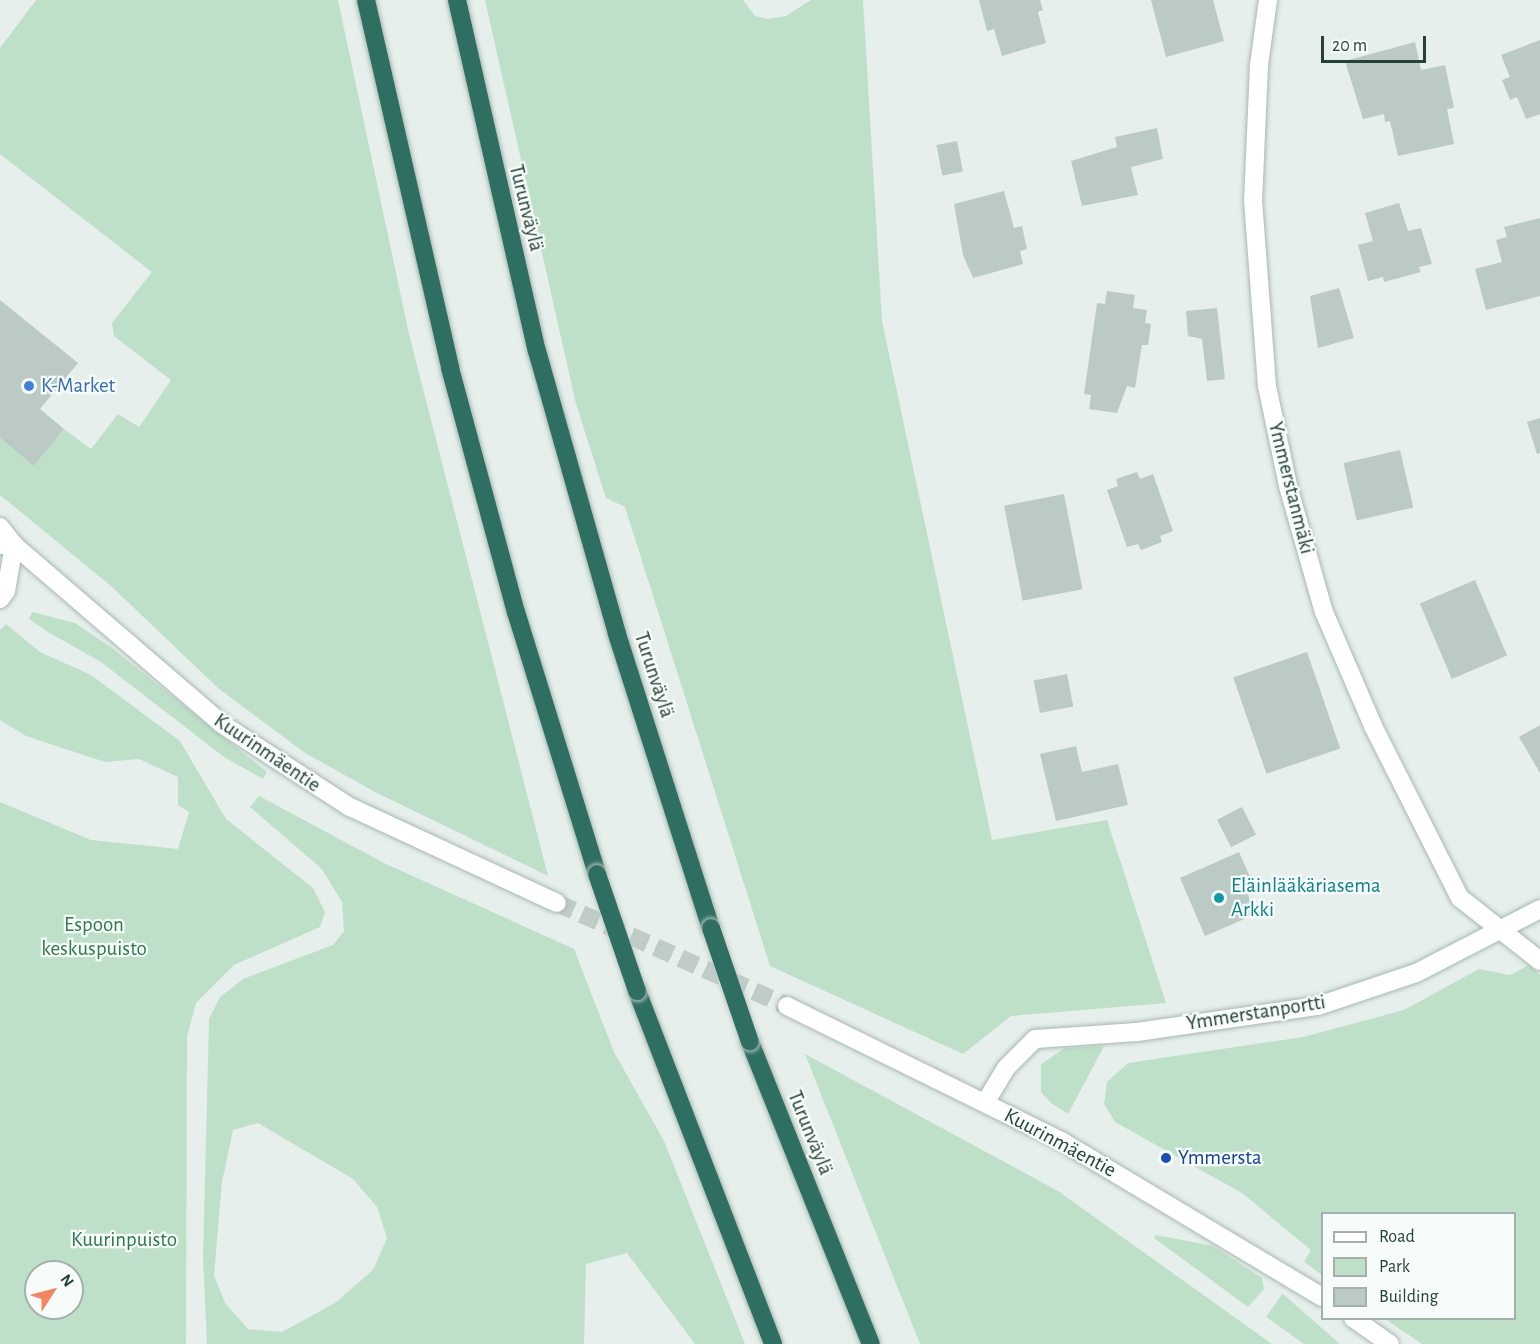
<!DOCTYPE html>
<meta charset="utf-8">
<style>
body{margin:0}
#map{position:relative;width:1540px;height:1344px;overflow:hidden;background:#e6efeb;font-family:"Alegreya Sans",sans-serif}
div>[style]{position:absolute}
.green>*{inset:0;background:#bfe0c8}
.building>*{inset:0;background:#bbcac4;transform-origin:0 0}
.tertiary-tunnel>*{height:18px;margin-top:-9px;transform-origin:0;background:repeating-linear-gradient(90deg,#bfccc8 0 18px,transparent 0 27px)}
.roads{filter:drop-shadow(0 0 2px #a8b8b2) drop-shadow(0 0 2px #a8b8b2)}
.minor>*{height:18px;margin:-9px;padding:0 9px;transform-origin:9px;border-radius:9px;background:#fff}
.tertiary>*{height:18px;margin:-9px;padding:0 9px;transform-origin:9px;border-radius:9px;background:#fff}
.secondary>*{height:18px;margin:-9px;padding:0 9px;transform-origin:9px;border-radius:9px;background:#fff}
.motorway>*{height:18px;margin:-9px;padding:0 9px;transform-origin:9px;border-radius:9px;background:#2f6f62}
.bridges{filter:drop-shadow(0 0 2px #c2cac8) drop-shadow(0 0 2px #c2cac8)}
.motorway-bridge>*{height:18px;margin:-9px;padding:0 9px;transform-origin:9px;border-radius:9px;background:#2f6f62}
.dots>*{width:16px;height:16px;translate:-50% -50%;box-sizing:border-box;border:3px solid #f7fbf9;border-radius:50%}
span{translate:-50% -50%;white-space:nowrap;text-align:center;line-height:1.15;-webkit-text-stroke:4.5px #f7fbf9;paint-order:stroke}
.street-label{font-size:21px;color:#24423a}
.shop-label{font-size:21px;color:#366cbe}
.left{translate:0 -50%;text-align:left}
.culture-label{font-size:21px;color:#0d838f}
.park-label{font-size:21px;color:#2d7a4b}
.transit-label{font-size:21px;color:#164399}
.legend{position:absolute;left:1321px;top:1212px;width:195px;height:108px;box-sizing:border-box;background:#f7fbf9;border:2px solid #a3b1ad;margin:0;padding:8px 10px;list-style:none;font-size:18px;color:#24423a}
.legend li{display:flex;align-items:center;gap:12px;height:30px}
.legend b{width:30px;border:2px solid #a3b1ad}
.north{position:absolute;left:24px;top:1260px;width:60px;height:60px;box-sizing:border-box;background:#f7fbf9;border:2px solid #a3b1ad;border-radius:50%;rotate:54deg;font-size:16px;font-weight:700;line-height:24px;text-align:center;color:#24423a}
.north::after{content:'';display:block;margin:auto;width:21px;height:27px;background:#f4845f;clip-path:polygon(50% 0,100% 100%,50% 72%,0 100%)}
.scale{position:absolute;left:1321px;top:36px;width:105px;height:27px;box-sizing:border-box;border:3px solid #24423a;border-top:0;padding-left:8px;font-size:18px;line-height:21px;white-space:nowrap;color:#24423a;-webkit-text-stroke:4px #f7fbf9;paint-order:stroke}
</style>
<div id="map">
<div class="green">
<i style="clip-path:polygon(36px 0,338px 0,409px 334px,548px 876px,375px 792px,305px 753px,218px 688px,111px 586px,0 495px,0 438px,34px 466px,64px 429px,91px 449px,118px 414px,139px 427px,171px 380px,114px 336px,112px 323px,152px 272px,0 154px,0 48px)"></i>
<i style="clip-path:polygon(485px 0,743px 0,755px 16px,768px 19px,786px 16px,811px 0,863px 0,882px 321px,992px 840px,1107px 820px,1166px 1003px,1011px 1016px,963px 1054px,770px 966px,625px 507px,606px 498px,576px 404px)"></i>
<i style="clip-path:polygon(32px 612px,75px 623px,112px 648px,267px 772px,263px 779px,224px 757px,101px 662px,48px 632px,29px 619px)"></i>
<i style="clip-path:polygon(evenodd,6px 624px,40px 652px,91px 675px,180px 741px,226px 819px,313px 888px,325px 912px,320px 927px,234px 965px,196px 1003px,187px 1037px,186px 1344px,0 1344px,0 802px,91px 840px,178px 849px,189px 812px,178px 805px,178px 777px,139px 759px,105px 762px,26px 736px,0 720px,0 630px,6px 624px,36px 1272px,72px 1272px,72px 1308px,36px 1308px,36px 1272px)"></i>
<i style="clip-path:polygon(evenodd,259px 796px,384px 863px,574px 949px,614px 1052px,664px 1141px,745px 1344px,695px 1344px,627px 1253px,586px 1264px,584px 1344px,207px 1344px,203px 1257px,209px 1019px,220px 997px,243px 979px,333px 945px,344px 931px,342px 902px,322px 869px,250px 807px,259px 796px,258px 1123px,353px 1179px,377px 1207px,387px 1238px,373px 1270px,335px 1303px,282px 1332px,248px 1329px,225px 1303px,214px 1275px,222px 1182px,233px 1130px,258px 1123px)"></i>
<i style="clip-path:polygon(1529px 965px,1540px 975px,1540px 1344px,1422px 1344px,1385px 1319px,1514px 1318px,1514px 1214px,1322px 1214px,1322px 1275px,1304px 1262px,1311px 1250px,1242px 1193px,1115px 1122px,1104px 1104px,1107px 1082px,1128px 1063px,1303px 1037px,1404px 1010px,1479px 969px,1510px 975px)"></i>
<i style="clip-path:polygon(1104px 1046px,1068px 1114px,1051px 1103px,1041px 1092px,1041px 1064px,1065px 1048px)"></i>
<i style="clip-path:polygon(805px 1054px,1058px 1191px,1272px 1344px,920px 1344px)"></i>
<i style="clip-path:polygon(1156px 1235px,1213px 1246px,1262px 1278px,1264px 1289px,1248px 1307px,1154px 1238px)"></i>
<i style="clip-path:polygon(1283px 1293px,1283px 1294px,1340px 1344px,1304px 1344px,1266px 1317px)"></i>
</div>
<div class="building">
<i style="clip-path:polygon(979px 0,1040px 0,1043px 10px,1038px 12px,1046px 43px,1002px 56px,994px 29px,987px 31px)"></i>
<i style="clip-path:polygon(1151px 0,1213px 0,1224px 41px,1166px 57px)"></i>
<i style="clip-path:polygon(1540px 40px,1540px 114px,1526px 119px,1517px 97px,1510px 100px,1502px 80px,1510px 77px,1501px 55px)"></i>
<i style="clip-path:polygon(1415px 42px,1421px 70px,1445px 65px,1454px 108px,1447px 109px,1454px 144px,1398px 156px,1390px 121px,1385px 122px,1384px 114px,1363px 119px,1345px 61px)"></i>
<i style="clip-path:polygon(1157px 128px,1163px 159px,1131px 167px,1138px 195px,1082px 206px,1071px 161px,1117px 147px,1115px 137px)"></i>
<i style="left:957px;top:141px;width:31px;height:21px;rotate:79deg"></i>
<i style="clip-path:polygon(1004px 191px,1014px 228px,1022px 226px,1027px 249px,1020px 251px,1023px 264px,973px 278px,963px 255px,954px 204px)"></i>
<i style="clip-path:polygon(1399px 203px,1408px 231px,1421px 228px,1432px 264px,1419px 267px,1421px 272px,1384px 282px,1383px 277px,1368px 281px,1358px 245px,1373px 241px,1365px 213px)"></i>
<i style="clip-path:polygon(1540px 218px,1540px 296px,1486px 310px,1475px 269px,1502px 262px,1496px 240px,1507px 237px,1504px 227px)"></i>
<i style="clip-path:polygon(1339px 288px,1354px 338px,1318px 348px,1310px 296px)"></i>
<i style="clip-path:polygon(1107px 291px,1135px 295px,1133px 308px,1147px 310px,1145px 323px,1151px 324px,1148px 345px,1142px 345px,1135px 388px,1127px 386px,1117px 413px,1089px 409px,1091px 395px,1084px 394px,1097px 303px,1105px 304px)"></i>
<i style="clip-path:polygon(0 300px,78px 363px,40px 409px,64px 429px,34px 466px,0 438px)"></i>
<i style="clip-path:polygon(1217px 308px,1225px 379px,1207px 381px,1202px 339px,1188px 336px,1186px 311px)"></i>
<i style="clip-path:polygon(1540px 418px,1540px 453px,1537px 454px,1527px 422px)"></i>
<i style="left:1400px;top:450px;width:59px;height:58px;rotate:77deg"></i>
<i style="clip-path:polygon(1137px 472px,1140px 479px,1153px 474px,1173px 531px,1160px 536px,1162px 542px,1141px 550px,1138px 544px,1127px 547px,1107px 490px,1118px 486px,1116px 479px)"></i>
<i style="left:1064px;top:494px;width:97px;height:61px;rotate:79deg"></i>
<i style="left:1475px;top:580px;width:82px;height:60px;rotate:67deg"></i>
<i style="left:1307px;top:652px;width:102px;height:78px;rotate:71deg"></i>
<i style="left:1067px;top:674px;width:33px;height:34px;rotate:79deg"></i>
<i style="clip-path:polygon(1540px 725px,1540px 773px,1519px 737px)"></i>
<i style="clip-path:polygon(1076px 746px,1082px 772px,1118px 764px,1128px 805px,1056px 821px,1040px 754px)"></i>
<i style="left:1242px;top:807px;width:31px;height:28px;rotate:63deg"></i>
<i style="clip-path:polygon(1239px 852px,1251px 879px,1243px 883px,1256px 914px,1205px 936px,1180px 878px)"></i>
</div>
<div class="tertiary-tunnel">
<i style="left:557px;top:903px;width:252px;rotate:24.1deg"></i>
</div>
<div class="roads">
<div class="minor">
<i style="left:1268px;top:0;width:66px;rotate:97.9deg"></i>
<i style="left:1259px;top:65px;width:135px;rotate:92.5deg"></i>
<i style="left:1253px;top:200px;width:187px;rotate:85.7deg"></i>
<i style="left:1267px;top:386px;width:102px;rotate:78.1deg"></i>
<i style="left:1288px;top:486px;width:131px;rotate:74.1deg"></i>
<i style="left:1324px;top:612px;width:124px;rotate:66.7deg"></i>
<i style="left:1373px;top:726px;width:193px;rotate:63.2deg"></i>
<i style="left:1460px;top:898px;width:102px;rotate:38.2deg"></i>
<i style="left:985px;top:1103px;width:41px;rotate:-59deg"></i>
<i style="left:1006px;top:1068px;width:41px;rotate:-45deg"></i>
<i style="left:1035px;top:1039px;width:102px;rotate:-3.9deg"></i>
<i style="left:1137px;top:1032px;width:183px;rotate:-8.2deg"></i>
<i style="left:1318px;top:1006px;width:103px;rotate:-18.6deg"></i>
<i style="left:1416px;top:973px;width:140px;rotate:-27.3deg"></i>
</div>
<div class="tertiary">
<i style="left:0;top:527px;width:23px;rotate:52deg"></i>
<i style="left:14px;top:545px;width:274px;rotate:40.7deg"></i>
<i style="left:222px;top:724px;width:153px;rotate:33deg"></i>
<i style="left:350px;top:807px;width:228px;rotate:24.9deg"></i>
<i style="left:0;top:599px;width:10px;rotate:-53deg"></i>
<i style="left:6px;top:591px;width:47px;rotate:-80.1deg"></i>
<i style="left:787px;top:1006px;width:308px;rotate:26.2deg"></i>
<i style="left:1063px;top:1142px;width:302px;rotate:30.9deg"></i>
<i style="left:1353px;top:1318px;width:45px;rotate:35.1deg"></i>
</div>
<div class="secondary">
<i style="left:0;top:545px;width:14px"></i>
</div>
<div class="motorway">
<i style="left:366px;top:0;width:377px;rotate:77.1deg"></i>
<i style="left:450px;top:368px;width:253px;rotate:74.9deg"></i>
<i style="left:516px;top:612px;width:274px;rotate:72.8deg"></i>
<i style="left:457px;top:0;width:360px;rotate:77.2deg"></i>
<i style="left:537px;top:351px;width:294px;rotate:74.2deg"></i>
<i style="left:617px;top:634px;width:309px;rotate:72.3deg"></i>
<i style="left:637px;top:991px;width:378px;rotate:68.9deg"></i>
<i style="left:750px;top:1042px;width:325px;rotate:68.2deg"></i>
</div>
</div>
<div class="bridges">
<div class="motorway-bridge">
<i style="left:597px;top:874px;width:124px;rotate:71.1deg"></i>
<i style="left:711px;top:928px;width:120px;rotate:71.1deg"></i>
</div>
</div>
<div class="dots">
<i style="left:29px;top:386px;background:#3f7fe0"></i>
<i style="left:1219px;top:898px;background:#0f9aa8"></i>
<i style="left:1166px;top:1158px;background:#1a4fb4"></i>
</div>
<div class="street-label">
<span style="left:526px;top:208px;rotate:76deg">Turunväylä</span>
<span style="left:1291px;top:488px;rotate:76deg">Ymmerstanmäki</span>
<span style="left:654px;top:675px;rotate:72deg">Turunväylä</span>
<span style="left:267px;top:753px;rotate:34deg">Kuurinmäentie</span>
<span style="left:1256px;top:1013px;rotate:-9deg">Ymmerstanportti</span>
<span style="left:810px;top:1133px;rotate:68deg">Turunväylä</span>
<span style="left:1060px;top:1143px;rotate:28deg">Kuurinmäentie</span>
</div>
<div class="shop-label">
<span class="left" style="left:41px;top:386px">K-Market</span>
</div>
<div class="culture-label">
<span class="left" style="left:1231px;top:898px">Eläinlääkäriasema<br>Arkki</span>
</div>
<div class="park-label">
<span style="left:94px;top:937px">Espoon<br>keskuspuisto</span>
<span style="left:124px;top:1240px">Kuurinpuisto</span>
</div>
<div class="transit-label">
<span class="left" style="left:1178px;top:1158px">Ymmersta</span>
</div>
<ul class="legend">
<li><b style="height:8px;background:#fff"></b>Road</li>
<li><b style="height:16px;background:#bfe0c8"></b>Park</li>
<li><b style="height:16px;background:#bbcac4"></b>Building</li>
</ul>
<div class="north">N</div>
<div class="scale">20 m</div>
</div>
